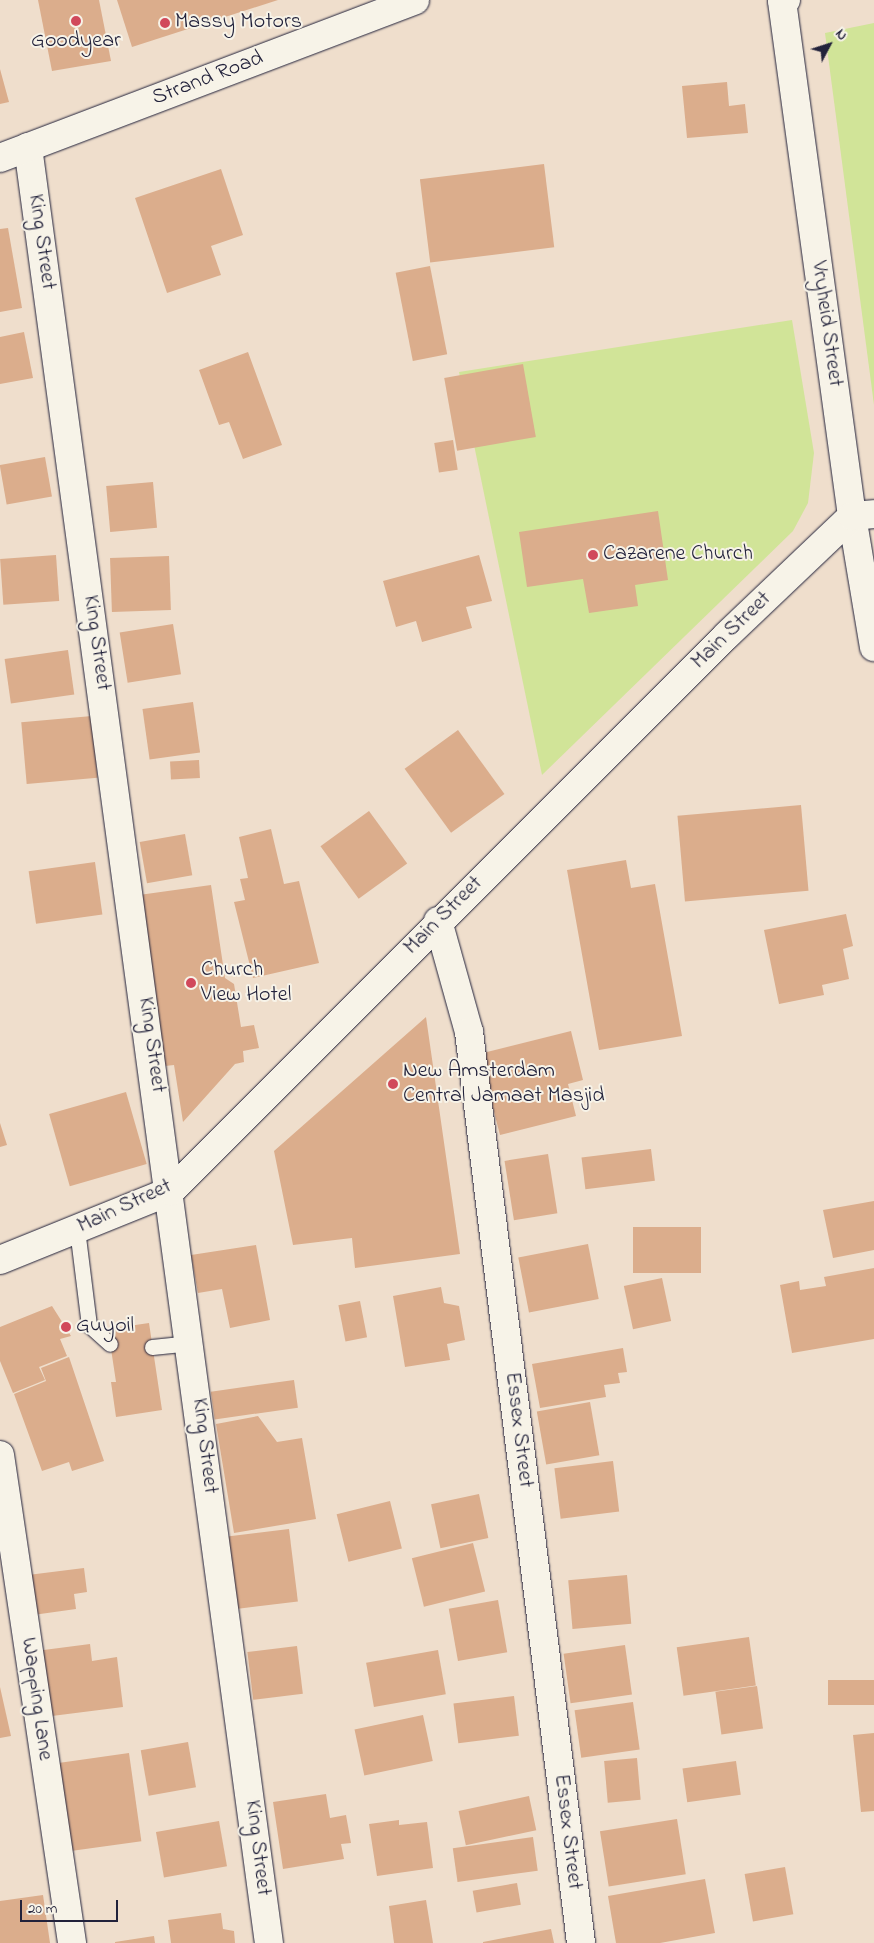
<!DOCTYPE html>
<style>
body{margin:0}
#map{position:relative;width:874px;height:1943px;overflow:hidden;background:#efdecc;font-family:"Indie Flower",sans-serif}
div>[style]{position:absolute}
.green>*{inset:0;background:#d1e498}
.building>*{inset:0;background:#dbad8c;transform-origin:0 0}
.roads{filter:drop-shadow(0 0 1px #22223b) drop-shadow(0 0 1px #22223b)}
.service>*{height:15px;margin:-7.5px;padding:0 7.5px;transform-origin:7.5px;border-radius:7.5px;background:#f7f3e8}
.minor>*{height:28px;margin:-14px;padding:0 14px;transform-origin:14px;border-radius:14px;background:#f7f3e8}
.tertiary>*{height:28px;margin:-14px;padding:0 14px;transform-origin:14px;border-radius:14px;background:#f7f3e8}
.secondary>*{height:28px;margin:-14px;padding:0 14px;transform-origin:14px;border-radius:14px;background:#f7f3e8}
.dots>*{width:14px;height:14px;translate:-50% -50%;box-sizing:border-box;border:2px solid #f7f3e8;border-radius:50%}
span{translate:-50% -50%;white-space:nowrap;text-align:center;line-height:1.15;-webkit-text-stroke:4px #f7f3e8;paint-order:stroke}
.poi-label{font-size:22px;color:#22223b}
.left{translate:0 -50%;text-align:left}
.street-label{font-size:22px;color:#22223b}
.north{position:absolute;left:804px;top:20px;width:50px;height:50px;-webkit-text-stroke:4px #f7f3e8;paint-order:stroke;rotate:50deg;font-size:14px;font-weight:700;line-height:20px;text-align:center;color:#22223b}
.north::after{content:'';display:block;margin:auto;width:18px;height:22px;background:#22223b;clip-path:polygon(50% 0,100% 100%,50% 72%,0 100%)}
.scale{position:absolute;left:20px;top:1900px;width:98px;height:22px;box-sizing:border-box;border:2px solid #22223b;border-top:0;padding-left:6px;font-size:15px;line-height:18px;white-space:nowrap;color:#22223b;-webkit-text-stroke:4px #f7f3e8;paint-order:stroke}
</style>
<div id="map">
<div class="green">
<i style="clip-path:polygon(874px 23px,874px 405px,825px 33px)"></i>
<i style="clip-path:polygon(792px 320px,814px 453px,808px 503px,793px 531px,542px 775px,459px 372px)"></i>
</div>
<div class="building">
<i style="clip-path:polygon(38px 0,99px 0,111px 61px,52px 71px)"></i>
<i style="clip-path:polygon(117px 0,278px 0,132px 47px)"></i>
<i style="clip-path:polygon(0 69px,9px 102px,0 104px)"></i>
<i style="clip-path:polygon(727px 82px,729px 106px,745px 104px,748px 133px,687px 138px,682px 86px)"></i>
<i style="left:544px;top:164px;width:84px;height:125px;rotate:83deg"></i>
<i style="clip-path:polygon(221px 169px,243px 235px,211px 246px,221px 275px,167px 293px,135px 198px)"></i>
<i style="clip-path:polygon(8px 228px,22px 308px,0 312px,0 229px)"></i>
<i style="left:430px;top:266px;width:90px;height:35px;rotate:79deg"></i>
<i style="clip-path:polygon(24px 332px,33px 378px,0 384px,0 337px)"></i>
<i style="clip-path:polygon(248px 352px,282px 445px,243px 459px,229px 422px,219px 425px,199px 370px)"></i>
<i style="left:523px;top:364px;width:74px;height:80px;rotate:80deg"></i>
<i style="left:453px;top:440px;width:30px;height:19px;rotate:81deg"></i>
<i style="left:45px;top:457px;width:40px;height:46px;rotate:80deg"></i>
<i style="left:153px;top:482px;width:46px;height:47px;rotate:85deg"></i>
<i style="clip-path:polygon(658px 511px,668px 580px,635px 585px,638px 606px,589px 613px,583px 579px,527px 587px,519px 532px)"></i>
<i style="left:56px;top:555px;width:46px;height:56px;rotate:86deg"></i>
<i style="clip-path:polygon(479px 555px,492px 601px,466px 607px,472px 628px,422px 642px,416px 621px,396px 627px,383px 581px)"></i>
<i style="left:169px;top:556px;width:54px;height:59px;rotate:88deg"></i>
<i style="left:173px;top:624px;width:51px;height:54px;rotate:81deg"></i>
<i style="left:68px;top:650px;width:45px;height:64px;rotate:82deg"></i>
<i style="left:193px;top:702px;width:51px;height:51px;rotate:82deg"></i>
<i style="left:92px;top:716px;width:62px;height:71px;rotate:85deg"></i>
<i style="left:458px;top:730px;width:79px;height:66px;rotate:54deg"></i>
<i style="left:199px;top:760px;width:18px;height:29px;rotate:87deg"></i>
<i style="left:801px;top:805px;width:86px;height:124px;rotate:85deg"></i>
<i style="left:369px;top:811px;width:65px;height:60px;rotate:54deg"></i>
<i style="clip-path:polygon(271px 829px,284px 884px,299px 881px,319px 963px,253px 978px,234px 902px,245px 900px,240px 879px,248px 878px,239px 837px)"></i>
<i style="left:185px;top:834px;width:42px;height:46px;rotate:80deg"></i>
<i style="clip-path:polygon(626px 860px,631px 888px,655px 884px,682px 1036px,599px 1050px,567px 870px)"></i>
<i style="left:95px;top:862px;width:53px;height:67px;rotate:82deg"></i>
<i style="clip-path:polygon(211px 885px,225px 978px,234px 984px,241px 1027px,254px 1025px,259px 1048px,243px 1051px,244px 1062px,235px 1064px,183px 1122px,174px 1065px,165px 1066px,139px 895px)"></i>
<i style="clip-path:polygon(846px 914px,853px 946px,843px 949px,849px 979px,822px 985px,824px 995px,779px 1004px,764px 930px)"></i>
<i style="clip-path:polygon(426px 1017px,460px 1254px,355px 1268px,352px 1238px,293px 1245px,274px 1151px)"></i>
<i style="clip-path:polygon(571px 1031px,583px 1080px,568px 1084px,576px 1116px,500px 1135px,479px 1054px)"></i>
<i style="left:126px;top:1092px;width:75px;height:80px;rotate:74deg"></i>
<i style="clip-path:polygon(0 1123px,7px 1145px,0 1147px)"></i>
<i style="left:651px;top:1149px;width:32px;height:70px;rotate:83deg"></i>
<i style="left:548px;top:1154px;width:60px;height:44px;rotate:81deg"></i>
<i style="clip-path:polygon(874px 1201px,874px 1250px,833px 1258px,823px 1210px)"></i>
<i style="left:633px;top:1227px;width:68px;height:46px"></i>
<i style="left:588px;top:1244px;width:56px;height:71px;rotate:79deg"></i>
<i style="clip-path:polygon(256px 1245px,270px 1320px,230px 1328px,222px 1289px,198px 1293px,191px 1255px)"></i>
<i style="clip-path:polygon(874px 1268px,874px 1339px,792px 1353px,780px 1285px,799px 1281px,800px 1290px,826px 1286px,824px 1277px)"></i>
<i style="left:662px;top:1278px;width:44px;height:39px;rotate:78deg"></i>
<i style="clip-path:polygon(441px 1287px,444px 1303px,459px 1306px,465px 1340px,447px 1344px,450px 1360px,405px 1367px,393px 1296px)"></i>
<i style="left:360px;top:1301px;width:37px;height:22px;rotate:79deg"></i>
<i style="clip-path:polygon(52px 1306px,71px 1336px,60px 1339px,67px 1356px,39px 1367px,45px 1380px,13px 1393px,0 1361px,0 1327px)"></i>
<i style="clip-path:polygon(149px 1323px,162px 1410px,116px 1417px,111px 1382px,116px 1382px,108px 1329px)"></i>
<i style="clip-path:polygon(623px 1348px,627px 1372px,618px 1373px,620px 1383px,604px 1385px,606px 1397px,540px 1408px,532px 1364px)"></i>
<i style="clip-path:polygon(69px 1357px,104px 1461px,72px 1471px,69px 1462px,42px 1471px,14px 1394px,46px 1381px,41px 1368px)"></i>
<i style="left:294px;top:1380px;width:28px;height:84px;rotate:82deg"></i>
<i style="left:590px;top:1402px;width:54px;height:54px;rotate:80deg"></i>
<i style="clip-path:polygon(258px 1416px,277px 1442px,302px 1438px,316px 1519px,234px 1533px,216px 1424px)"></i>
<i style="left:613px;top:1461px;width:51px;height:59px;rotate:83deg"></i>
<i style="left:479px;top:1494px;width:45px;height:49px;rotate:78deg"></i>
<i style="left:390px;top:1501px;width:49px;height:55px;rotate:76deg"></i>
<i style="left:289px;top:1529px;width:73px;height:62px;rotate:83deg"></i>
<i style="left:473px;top:1543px;width:50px;height:63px;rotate:76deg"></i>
<i style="clip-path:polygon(84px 1568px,87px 1592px,74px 1594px,76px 1609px,33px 1615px,28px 1575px)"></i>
<i style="left:627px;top:1575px;width:49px;height:59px;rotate:85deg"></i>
<i style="left:498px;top:1600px;width:53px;height:50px;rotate:80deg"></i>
<i style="left:749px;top:1637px;width:49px;height:73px;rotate:82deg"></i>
<i style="clip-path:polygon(90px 1644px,92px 1661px,117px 1657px,123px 1707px,44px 1717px,36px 1651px)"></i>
<i style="left:625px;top:1645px;width:50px;height:62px;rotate:82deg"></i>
<i style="left:297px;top:1646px;width:48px;height:50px;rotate:83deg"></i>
<i style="left:438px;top:1650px;width:45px;height:73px;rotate:80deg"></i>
<i style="left:874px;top:1680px;width:25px;height:46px;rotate:90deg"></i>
<i style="left:757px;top:1686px;width:43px;height:42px;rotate:82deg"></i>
<i style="clip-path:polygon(0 1687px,11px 1736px,0 1738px)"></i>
<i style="left:514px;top:1696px;width:40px;height:61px;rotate:83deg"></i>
<i style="left:633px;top:1702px;width:48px;height:59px;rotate:82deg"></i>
<i style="left:423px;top:1715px;width:47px;height:70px;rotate:78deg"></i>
<i style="clip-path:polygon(874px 1733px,874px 1811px,861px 1812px,853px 1735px)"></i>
<i style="left:188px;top:1742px;width:46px;height:48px;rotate:80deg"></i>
<i style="left:129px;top:1753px;width:89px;height:73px;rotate:82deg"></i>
<i style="left:637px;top:1758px;width:42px;height:33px;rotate:85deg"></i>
<i style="left:736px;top:1761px;width:34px;height:54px;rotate:82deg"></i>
<i style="clip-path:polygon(326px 1794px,330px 1818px,346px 1815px,351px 1843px,341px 1844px,344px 1859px,283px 1869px,273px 1802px)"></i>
<i style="left:529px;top:1796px;width:35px;height:72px;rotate:78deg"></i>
<i style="left:677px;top:1819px;width:56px;height:78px;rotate:81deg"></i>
<i style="clip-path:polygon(399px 1820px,399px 1825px,427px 1822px,433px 1868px,377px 1876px,369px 1824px)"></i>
<i style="left:219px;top:1821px;width:46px;height:64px;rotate:80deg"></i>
<i style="left:533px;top:1837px;width:34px;height:81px;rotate:82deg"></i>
<i style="left:785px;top:1867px;width:48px;height:41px;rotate:80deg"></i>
<i style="clip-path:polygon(705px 1879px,715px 1933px,660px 1943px,616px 1943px,608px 1896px)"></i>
<i style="left:517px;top:1883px;width:22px;height:45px;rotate:80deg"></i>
<i style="clip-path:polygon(43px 1895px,50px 1943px,0 1943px,0 1901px)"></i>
<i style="clip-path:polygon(426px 1900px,433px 1943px,394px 1943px,389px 1906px)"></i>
<i style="clip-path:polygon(221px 1913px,223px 1929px,234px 1931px,235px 1943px,171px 1943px,168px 1920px)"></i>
<i style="clip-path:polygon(551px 1929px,554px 1943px,483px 1943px,483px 1942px)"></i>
<i style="clip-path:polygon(154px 1936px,155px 1943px,115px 1943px,115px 1942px)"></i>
</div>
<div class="roads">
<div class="service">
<i style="left:77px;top:1229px;width:97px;rotate:82.9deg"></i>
<i style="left:89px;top:1325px;width:28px;rotate:42deg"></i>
<i style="left:152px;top:1347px;width:39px;rotate:-6deg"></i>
</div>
<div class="minor">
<i style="left:28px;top:147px;width:1812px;rotate:82.36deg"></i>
<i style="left:438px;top:921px;width:115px;rotate:74.4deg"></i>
<i style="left:469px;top:1032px;width:918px;rotate:82.99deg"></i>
<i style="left:0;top:1455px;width:493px;rotate:81.6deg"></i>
</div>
<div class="tertiary">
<i style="left:0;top:158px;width:444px;rotate:-20.8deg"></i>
<i style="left:852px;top:516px;width:133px;rotate:80.5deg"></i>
<i style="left:0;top:1260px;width:184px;rotate:-22deg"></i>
<i style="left:171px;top:1191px;width:786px;rotate:-45deg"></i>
<i style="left:727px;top:635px;width:173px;rotate:-43.6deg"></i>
</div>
<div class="secondary">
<i style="left:786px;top:0;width:4px;rotate:166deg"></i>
<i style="left:782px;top:1px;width:520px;rotate:82.26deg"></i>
<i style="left:852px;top:516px;width:22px;rotate:-5deg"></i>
</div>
</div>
<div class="dots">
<i style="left:76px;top:21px;background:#d1495b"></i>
<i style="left:165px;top:23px;background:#d1495b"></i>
<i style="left:593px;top:555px;background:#d1495b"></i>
<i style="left:191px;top:983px;background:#d1495b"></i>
<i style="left:393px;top:1084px;background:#d1495b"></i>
<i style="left:66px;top:1327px;background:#d1495b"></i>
</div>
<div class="poi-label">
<span class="left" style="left:175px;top:23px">Massy Motors</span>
<span style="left:76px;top:42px">Goodyear</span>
<span class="left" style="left:603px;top:555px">Cazarene Church</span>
<span class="left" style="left:201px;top:983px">Church<br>View Hotel</span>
<span class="left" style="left:403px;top:1084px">New Amsterdam<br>Central Jamaat Masjid</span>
<span class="left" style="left:76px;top:1327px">Guyoil</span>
</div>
<div class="street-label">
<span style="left:208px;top:79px;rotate:-21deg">Strand Road</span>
<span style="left:41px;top:242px;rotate:82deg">King Street</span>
<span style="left:826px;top:324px;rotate:82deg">Vryheid Street</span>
<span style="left:732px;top:631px;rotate:-44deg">Main Street</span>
<span style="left:96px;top:643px;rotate:82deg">King Street</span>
<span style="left:444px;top:916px;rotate:-45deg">Main Street</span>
<span style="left:151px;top:1045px;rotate:82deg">King Street</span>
<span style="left:125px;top:1207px;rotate:-25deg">Main Street</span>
<span style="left:518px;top:1430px;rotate:83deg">Essex Street</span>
<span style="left:204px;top:1446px;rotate:83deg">King Street</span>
<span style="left:36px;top:1699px;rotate:82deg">Wapping Lane</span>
<span style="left:567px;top:1832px;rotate:83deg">Essex Street</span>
<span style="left:257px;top:1848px;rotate:83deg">King Street</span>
</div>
<div class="north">N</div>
<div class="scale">20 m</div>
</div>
